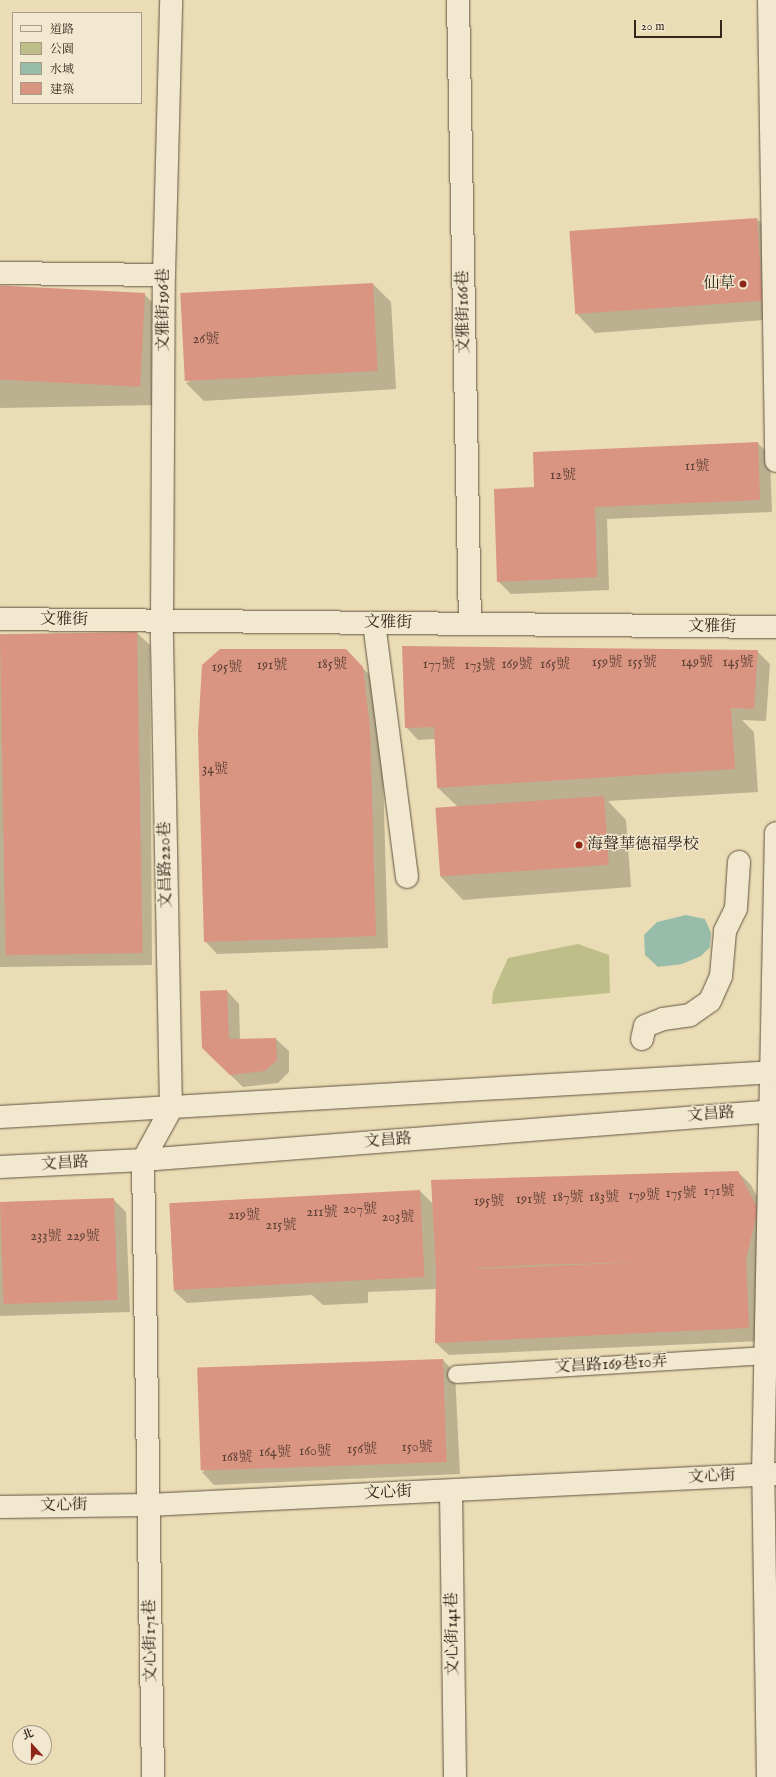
<!DOCTYPE html>
<meta charset="utf-8">
<style>
body{margin:0}
#map{position:relative;width:776px;height:1777px;overflow:hidden;background:#eadcb5;font-family:"IM FELL English","Noto Serif TC",serif}
div>[style]{position:absolute}
.green>*{inset:0;background:#bebe88}
.water>*{inset:0;background:#98bcaa}
.shadow>*{inset:0;background:#0003}
.building>*{inset:0;background:#da9482;transform-origin:0 0}
.roads{filter:drop-shadow(0 0 1px #625442) drop-shadow(0 0 1px #625442)}
.lane>*{height:17px;margin:-8.5px;padding:0 8.5px;transform-origin:8.5px;border-radius:8.5px;background:#f1e8cf}
.street>*{height:22px;margin:-11px;padding:0 11px;transform-origin:11px;border-radius:11px;background:#f1e8cf}
.secondary>*{height:22px;margin:-11px;padding:0 11px;transform-origin:11px;border-radius:11px;background:#f1e8cf}
.dots>*{width:11px;height:11px;translate:-50% -50%;box-sizing:border-box;border:2px solid #f1e8cf;border-radius:50%}
span{translate:-50% -50%;white-space:nowrap;text-align:center;line-height:1.15;-webkit-text-stroke:3px #f1e8cf;paint-order:stroke}
.number-label{font-size:14px;color:#5e4235}
.number-label span{-webkit-text-stroke-width:0}
.poi-label{font-size:16px;color:#34261b}
.right{translate:-100% -50%;text-align:right}
.left{translate:0 -50%;text-align:left}
.street-label{font-size:16px;color:#34261b}
.legend{position:absolute;left:12px;top:12px;width:130px;height:92px;box-sizing:border-box;background:#f1e8cf;border:1px solid #a59a87;margin:0;padding:5px 7px;list-style:none;font-size:12px;color:#34261b}
.legend li{display:flex;align-items:center;gap:8px;height:20px}
.legend b{width:20px;border:1px solid #a59a87}
.north{position:absolute;left:12px;top:1725px;width:40px;height:40px;box-sizing:border-box;background:#f1e8cf;border:1px solid #a59a87;border-radius:50%;rotate:339deg;font-size:11px;font-weight:700;line-height:16px;text-align:center;color:#34261b}
.north::after{content:'';display:block;margin:auto;width:14px;height:18px;background:#8f2418;clip-path:polygon(50% 0,100% 100%,50% 72%,0 100%)}
.scale{position:absolute;left:634px;top:20px;width:88px;height:18px;box-sizing:border-box;border:2px solid #34261b;border-top:0;padding-left:5px;font-size:12px;line-height:14px;white-space:nowrap;color:#34261b;-webkit-text-stroke:3px #f1e8cf;paint-order:stroke}
</style>
<div id="map">
<div class="green">
<i style="clip-path:polygon(578px 944px,609px 955px,610px 993px,492px 1004px,493px 992px,508px 958px)"></i>
</div>
<div class="water">
<i style="clip-path:polygon(686px 915px,705px 919px,711px 933px,710px 947px,701px 956px,682px 964px,658px 967px,645px 955px,644px 935px,657px 922px)"></i>
</div>
<div class="shadow">
<i style="clip-path:polygon(757px 219px,775px 237px,776px 319px,595px 333px,577px 314px)"></i>
<i style="clip-path:polygon(373px 284px,391px 302px,396px 389px,204px 401px,186px 383px)"></i>
<i style="clip-path:polygon(144px 294px,162px 312px,158px 405px,0 408px,0 297px)"></i>
<i style="clip-path:polygon(758px 443px,770px 456px,772px 512px,607px 519px,609px 590px,511px 594px,498px 581px,535px 488px)"></i>
<i style="clip-path:polygon(137px 633px,150px 645px,152px 965px,0 967px,0 634px)"></i>
<i style="clip-path:polygon(346px 650px,375px 681px,382px 741px,388px 948px,217px 954px,205px 941px)"></i>
<i style="clip-path:polygon(757px 651px,770px 664px,766px 721px,742px 720px,754px 732px,758px 792px,608px 801px,626px 820px,631px 887px,463px 900px,441px 877px,459px 808px,438px 788px,435px 739px,418px 740px,406px 727px)"></i>
<i style="clip-path:polygon(227px 991px,239px 1004px,240px 1040px,276px 1039px,289px 1051px,289px 1072px,278px 1083px,243px 1087px,216px 1061px)"></i>
<i style="clip-path:polygon(738px 1172px,751px 1185px,770px 1222px,761px 1341px,449px 1355px,436px 1343px,437px 1289px,368px 1292px,368px 1303px,323px 1305px,312px 1295px,187px 1303px,174px 1291px,170px 1206px,420px 1191px,434px 1205px)"></i>
<i style="clip-path:polygon(113px 1199px,126px 1212px,130px 1312px,0 1316px,0 1205px)"></i>
<i style="clip-path:polygon(443px 1360px,455px 1373px,460px 1474px,214px 1485px,202px 1472px)"></i>
</div>
<div class="building">
<i style="left:757px;top:218px;width:83px;height:188px;rotate:86deg"></i>
<i style="left:373px;top:283px;width:88px;height:193px;rotate:87deg"></i>
<i style="left:145px;top:293px;width:94px;height:145px;rotate:93deg"></i>
<i style="clip-path:polygon(758px 442px,760px 500px,595px 507px,597px 577px,497px 582px,494px 489px,534px 487px,533px 452px)"></i>
<i style="left:137px;top:632px;width:321px;height:137px;rotate:89deg"></i>
<i style="clip-path:polygon(402px 646px,758px 650px,754px 709px,731px 708px,735px 769px,437px 788px,434px 727px,405px 728px)"></i>
<i style="clip-path:polygon(220px 649px,346px 649px,363px 667px,370px 728px,376px 936px,204px 942px,198px 733px,202px 665px)"></i>
<i style="left:604px;top:796px;width:69px;height:169px;rotate:86deg"></i>
<i style="clip-path:polygon(227px 990px,229px 1039px,276px 1038px,277px 1060px,265px 1071px,230px 1075px,202px 1048px,200px 991px)"></i>
<i style="clip-path:polygon(evenodd,738px 1171px,758px 1209px,746px 1259px,749px 1328px,435px 1343px,436px 1270px,431px 1180px,738px 1171px,649px 1262px,477px 1269px,477px 1268px,531px 1265px,649px 1262px)"></i>
<i style="left:420px;top:1190px;width:87px;height:251px;rotate:87deg"></i>
<i style="left:114px;top:1198px;width:102px;height:114px;rotate:88deg"></i>
<i style="left:443px;top:1359px;width:103px;height:246px;rotate:88deg"></i>
</div>
<div class="roads">
<div class="lane">
<i style="left:456px;top:1374px;width:311px;rotate:-3.5deg"></i>
</div>
<div class="street">
<i style="left:458px;top:0;width:624px;rotate:88.9deg"></i>
<i style="left:769px;top:0;width:461px;rotate:89.1deg"></i>
<i style="left:0;top:273px;width:164px;rotate:0.7deg"></i>
<i style="left:0;top:619px;width:776px;rotate:0.59deg"></i>
<i style="left:374px;top:623px;width:256px;rotate:82.6deg"></i>
<i style="left:642px;top:1039px;width:13px;rotate:-77deg"></i>
<i style="left:645px;top:1026px;width:19px;rotate:-21deg"></i>
<i style="left:663px;top:1019px;width:27px;rotate:-8deg"></i>
<i style="left:690px;top:1015px;width:24px;rotate:-35deg"></i>
<i style="left:710px;top:1001px;width:27px;rotate:-66deg"></i>
<i style="left:721px;top:976px;width:45px;rotate:-84.9deg"></i>
<i style="left:725px;top:931px;width:25px;rotate:-64deg"></i>
<i style="left:736px;top:908px;width:46px;rotate:-86.3deg"></i>
<i style="left:451px;top:1491px;width:286px;rotate:89.2deg"></i>
<i style="left:0;top:1507px;width:149px;rotate:-0.8deg"></i>
<i style="left:149px;top:1505px;width:628px;rotate:-2.83deg"></i>
<i style="left:153px;top:1777px;width:617px;rotate:-90.93deg"></i>
<i style="left:143px;top:1160px;width:58px;rotate:-61.2deg"></i>
<i style="left:171px;top:1109px;width:488px;rotate:-91.1deg"></i>
<i style="left:162px;top:621px;width:346px;rotate:-89.7deg"></i>
<i style="left:164px;top:275px;width:275px;rotate:-88.5deg"></i>
<i style="left:768px;top:1777px;width:303px;rotate:-90.9deg"></i>
<i style="left:763px;top:1474px;width:641px;rotate:-88.84deg"></i>
</div>
<div class="secondary">
<i style="left:0;top:1117px;width:777px;rotate:-3.32deg"></i>
<i style="left:0;top:1167px;width:143px;rotate:-2.8deg"></i>
<i style="left:143px;top:1160px;width:635px;rotate:-4.43deg"></i>
</div>
</div>
<div class="dots">
<i style="left:743px;top:284px;background:#8f2418"></i>
<i style="left:579px;top:845px;background:#8f2418"></i>
</div>
<div class="number-label">
<span style="left:206px;top:339px">26號</span>
<span style="left:697px;top:466px">11號</span>
<span style="left:563px;top:475px">12號</span>
<span style="left:607px;top:662px">159號</span>
<span style="left:642px;top:662px">155號</span>
<span style="left:697px;top:662px">149號</span>
<span style="left:738px;top:662px">145號</span>
<span style="left:332px;top:664px">185號</span>
<span style="left:439px;top:664px">177號</span>
<span style="left:517px;top:664px">169號</span>
<span style="left:555px;top:664px">165號</span>
<span style="left:272px;top:665px">191號</span>
<span style="left:480px;top:665px">173號</span>
<span style="left:227px;top:667px">195號</span>
<span style="left:215px;top:769px">34號</span>
<span style="left:719px;top:1191px">171號</span>
<span style="left:681px;top:1193px">175號</span>
<span style="left:644px;top:1195px">179號</span>
<span style="left:568px;top:1197px">187號</span>
<span style="left:604px;top:1197px">183號</span>
<span style="left:531px;top:1199px">191號</span>
<span style="left:489px;top:1201px">195號</span>
<span style="left:360px;top:1209px">207號</span>
<span style="left:322px;top:1212px">211號</span>
<span style="left:244px;top:1215px">219號</span>
<span style="left:398px;top:1217px">203號</span>
<span style="left:281px;top:1225px">215號</span>
<span style="left:46px;top:1236px">233號</span>
<span style="left:83px;top:1236px">229號</span>
<span style="left:417px;top:1447px">150號</span>
<span style="left:362px;top:1449px">156號</span>
<span style="left:315px;top:1451px">160號</span>
<span style="left:275px;top:1452px">164號</span>
<span style="left:237px;top:1457px">168號</span>
</div>
<div class="poi-label">
<span class="right" style="left:735px;top:284px">仙草</span>
<span class="left" style="left:587px;top:845px">海聲華德福學校</span>
</div>
<div class="street-label">
<span style="left:164px;top:310px;rotate:-90deg">文雅街196巷</span>
<span style="left:464px;top:312px;rotate:-91deg">文雅街166巷</span>
<span style="left:64px;top:620px;rotate:1deg">文雅街</span>
<span style="left:388px;top:623px;rotate:1deg">文雅街</span>
<span style="left:712px;top:627px;rotate:1deg">文雅街</span>
<span style="left:166px;top:865px;rotate:-91deg">文昌路220巷</span>
<span style="left:711px;top:1115px;rotate:-4deg">文昌路</span>
<span style="left:388px;top:1141px;rotate:-4deg">文昌路</span>
<span style="left:65px;top:1164px;rotate:-3deg">文昌路</span>
<span style="left:611px;top:1365px;rotate:-3deg">文昌路169巷10弄</span>
<span style="left:712px;top:1477px;rotate:-3deg">文心街</span>
<span style="left:388px;top:1493px;rotate:-3deg">文心街</span>
<span style="left:64px;top:1506px;rotate:-1deg">文心街</span>
<span style="left:453px;top:1634px;rotate:-91deg">文心街141巷</span>
<span style="left:151px;top:1641px;rotate:-91deg">文心街171巷</span>
</div>
<ul class="legend">
<li><b style="height:5px;background:#f1e8cf"></b>道路</li>
<li><b style="height:11px;background:#bebe88"></b>公園</li>
<li><b style="height:11px;background:#98bcaa"></b>水域</li>
<li><b style="height:11px;background:#da9482"></b>建築</li>
</ul>
<div class="north">北</div>
<div class="scale">20 m</div>
</div>
